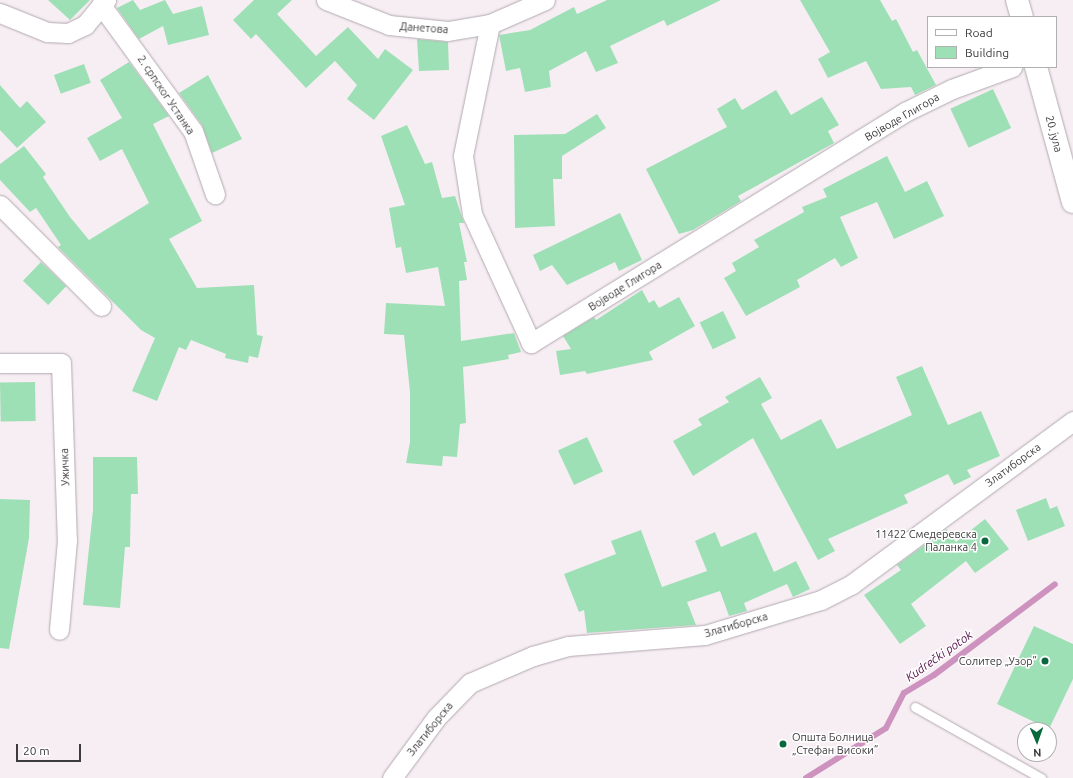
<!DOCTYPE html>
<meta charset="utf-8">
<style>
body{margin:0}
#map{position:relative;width:1073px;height:778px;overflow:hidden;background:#f7eef4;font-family:Ubuntu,sans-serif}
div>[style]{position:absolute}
.stream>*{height:6px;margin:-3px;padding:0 3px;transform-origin:3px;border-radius:3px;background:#cd93be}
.building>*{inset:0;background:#9ee0b6;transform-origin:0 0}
.roads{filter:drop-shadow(0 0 1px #b1a9af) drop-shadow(0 0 1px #b1a9af)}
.lane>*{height:9px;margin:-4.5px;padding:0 4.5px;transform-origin:4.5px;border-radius:4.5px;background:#fff}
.street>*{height:19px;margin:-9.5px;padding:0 9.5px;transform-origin:9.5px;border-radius:9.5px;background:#fff}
.secondary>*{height:22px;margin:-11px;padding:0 11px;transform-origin:11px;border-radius:11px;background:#fff}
.dots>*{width:11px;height:11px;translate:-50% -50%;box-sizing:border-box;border:2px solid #fff;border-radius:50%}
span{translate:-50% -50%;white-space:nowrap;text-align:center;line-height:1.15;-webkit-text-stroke:3px #fff;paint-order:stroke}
.street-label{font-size:11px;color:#3d3a3c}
.poi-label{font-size:11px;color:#3d3a3c}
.right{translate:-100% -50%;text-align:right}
.left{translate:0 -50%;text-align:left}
.water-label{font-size:12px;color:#57134a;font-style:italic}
.legend{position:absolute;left:927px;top:16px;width:130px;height:52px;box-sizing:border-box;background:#fff;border:1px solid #b1b0b1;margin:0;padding:5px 7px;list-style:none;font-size:12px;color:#3d3a3c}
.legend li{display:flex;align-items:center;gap:8px;height:20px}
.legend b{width:20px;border:1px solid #b1b0b1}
.north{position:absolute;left:1017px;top:722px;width:40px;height:40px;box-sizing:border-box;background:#fff;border:1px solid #b1b0b1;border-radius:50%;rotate:178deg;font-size:11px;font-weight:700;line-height:16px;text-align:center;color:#3d3a3c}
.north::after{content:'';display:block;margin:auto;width:14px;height:18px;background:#07683d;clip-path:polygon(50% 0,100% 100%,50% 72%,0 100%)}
.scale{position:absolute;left:16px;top:744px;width:65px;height:18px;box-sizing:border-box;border:2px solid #3d3a3c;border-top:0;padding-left:5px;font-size:12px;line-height:14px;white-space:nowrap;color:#3d3a3c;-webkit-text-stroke:3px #fff;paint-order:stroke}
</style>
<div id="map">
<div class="stream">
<i style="left:806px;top:778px;width:94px;rotate:-32deg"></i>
<i style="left:886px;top:728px;width:39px;rotate:-63deg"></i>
<i style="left:904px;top:693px;width:35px;rotate:-31deg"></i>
<i style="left:934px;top:675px;width:151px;rotate:-36.9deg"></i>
</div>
<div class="building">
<i style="clip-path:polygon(48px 0,90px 0,70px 20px)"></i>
<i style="clip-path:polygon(133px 0,140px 10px,165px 0,173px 14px,202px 6px,209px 35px,168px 45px,163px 26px,139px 39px,117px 8px)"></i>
<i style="clip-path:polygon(254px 0,292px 0,277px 14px,316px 56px,348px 27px,378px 59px,385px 49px,413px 70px,374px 120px,347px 99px,357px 85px,335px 61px,306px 88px,256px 34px,251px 39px,233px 20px)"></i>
<i style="clip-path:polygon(607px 0,721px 0,667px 26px,664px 20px,610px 46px,618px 63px,596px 72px,586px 51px,549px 71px,551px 87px,525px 92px,520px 68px,506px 71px,499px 35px,530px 30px,574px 7px,577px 14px)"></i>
<i style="clip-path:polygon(800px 0,880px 0,892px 21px,896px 19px,913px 52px,917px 50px,936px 85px,915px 95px,911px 87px,881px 89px,866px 61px,828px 78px,818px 59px,830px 52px)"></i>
<i style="clip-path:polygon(417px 39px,448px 42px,449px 70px,419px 71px)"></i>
<i style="clip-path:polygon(129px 62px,169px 116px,153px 124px,202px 221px,169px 239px,197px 288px,254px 285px,257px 335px,263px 336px,258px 358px,249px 356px,248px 363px,225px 358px,226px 354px,191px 340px,186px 350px,179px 347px,157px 401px,132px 391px,155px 338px,141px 330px,58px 247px,61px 245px,36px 208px,30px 212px,0 180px,0 164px,24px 146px,46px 174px,43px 177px,70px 217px,89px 240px,149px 203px,122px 149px,100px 161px,87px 138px,122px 118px,100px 80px)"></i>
<i style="left:84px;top:64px;width:20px;height:32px;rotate:70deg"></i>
<i style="clip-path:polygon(208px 75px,242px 139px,212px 153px,202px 125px,179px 93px)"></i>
<i style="clip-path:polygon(0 85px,20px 108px,27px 101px,46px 122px,17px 148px,0 130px)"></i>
<i style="left:993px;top:89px;width:43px;height:47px;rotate:65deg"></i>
<i style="clip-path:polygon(776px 90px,791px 115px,822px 97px,839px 125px,828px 131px,834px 143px,738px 196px,741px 201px,693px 230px,679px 234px,646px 169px,727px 127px,717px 109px,735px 98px,742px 110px)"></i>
<i style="clip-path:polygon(597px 114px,606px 128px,562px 156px,562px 179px,553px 179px,555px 226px,515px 228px,514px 135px,565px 134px)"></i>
<i style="clip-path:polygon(407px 125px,425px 164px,432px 162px,442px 198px,455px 196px,464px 223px,459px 223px,467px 262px,464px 262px,467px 280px,459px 281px,461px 341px,514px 333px,521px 352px,508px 355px,509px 359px,463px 367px,466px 423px,460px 424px,457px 457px,443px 456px,442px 466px,406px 463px,410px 442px,410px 392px,404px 335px,384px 334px,386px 303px,445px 306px,438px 267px,406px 273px,401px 247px,396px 248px,389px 208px,405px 205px,381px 136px)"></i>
<i style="clip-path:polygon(887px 156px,905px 192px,927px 181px,944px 216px,894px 239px,877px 202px,840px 217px,858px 258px,841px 267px,835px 258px,797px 280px,800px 287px,746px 316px,724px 278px,736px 271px,732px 263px,759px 247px,754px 240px,804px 212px,802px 207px,827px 197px,823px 189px)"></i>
<i style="clip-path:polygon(620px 213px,642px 260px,619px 271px,615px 262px,567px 285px,552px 265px,540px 271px,533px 255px)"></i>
<i style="left:41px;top:262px;width:35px;height:26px;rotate:44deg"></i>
<i style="clip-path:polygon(642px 290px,649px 303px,654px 300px,659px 308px,679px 297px,695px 326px,649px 352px,653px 360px,587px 374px,585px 371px,560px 375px,556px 351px,571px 349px,563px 336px,594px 317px,596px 320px)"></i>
<i style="left:723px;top:311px;width:30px;height:26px;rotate:64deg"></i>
<i style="clip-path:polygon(922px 366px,948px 425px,981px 411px,1000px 456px,967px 470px,971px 477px,954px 485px,948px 474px,904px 495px,908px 503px,828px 539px,835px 551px,818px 560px,753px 438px,693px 476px,673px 441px,702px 425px,698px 419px,729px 402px,725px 397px,760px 377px,772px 398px,761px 404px,781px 440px,821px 419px,837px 449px,912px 415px,896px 377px)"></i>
<i style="left:35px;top:382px;width:39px;height:35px;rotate:89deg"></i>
<i style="left:587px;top:437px;width:38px;height:32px;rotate:65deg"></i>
<i style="clip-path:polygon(93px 457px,137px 457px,138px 494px,131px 494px,130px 547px,125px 547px,120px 608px,83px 605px,93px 510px)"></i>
<i style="clip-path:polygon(1046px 498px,1050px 509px,1057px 506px,1065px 526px,1028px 541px,1016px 510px)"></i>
<i style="clip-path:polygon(0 499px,30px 500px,29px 538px,9px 649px,0 648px)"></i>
<i style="clip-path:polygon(985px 519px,1009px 549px,975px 573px,966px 561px,911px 604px,926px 626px,900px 644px,864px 595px,901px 570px,897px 565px,946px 529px,956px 542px)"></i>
<i style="clip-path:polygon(641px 530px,662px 587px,707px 571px,695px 541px,715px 532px,721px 547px,756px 532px,774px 572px,796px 561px,810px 589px,793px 597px,787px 584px,744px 603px,747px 611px,729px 616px,720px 591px,687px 602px,696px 625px,587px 633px,584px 610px,579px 612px,564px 574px,616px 554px,611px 541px)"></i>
<i style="clip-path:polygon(1034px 626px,1073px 644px,1073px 679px,1049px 729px,997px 704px)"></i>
</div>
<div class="roads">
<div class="lane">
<i style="left:915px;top:707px;width:145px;rotate:29.4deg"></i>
</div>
<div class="street">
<i style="left:326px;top:0;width:68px;rotate:21.6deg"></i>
<i style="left:389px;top:25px;width:59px;rotate:5.8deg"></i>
<i style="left:448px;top:31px;width:43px;rotate:-9.5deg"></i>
<i style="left:490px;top:24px;width:60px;rotate:-23.6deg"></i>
<i style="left:101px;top:5px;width:156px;rotate:53.9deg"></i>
<i style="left:193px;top:131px;width:67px;rotate:70.8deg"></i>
<i style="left:0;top:13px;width:51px;rotate:22deg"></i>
<i style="left:47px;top:32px;width:21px;rotate:3deg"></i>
<i style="left:68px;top:33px;width:19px;rotate:-25deg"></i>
<i style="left:85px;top:25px;width:33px;rotate:-50deg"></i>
<i style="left:490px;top:24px;width:135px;rotate:101.6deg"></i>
<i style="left:463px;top:156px;width:59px;rotate:81.2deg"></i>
<i style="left:472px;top:214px;width:142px;rotate:65.4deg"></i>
<i style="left:531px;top:343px;width:440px;rotate:-31.7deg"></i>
<i style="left:905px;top:112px;width:52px;rotate:-26.1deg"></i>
<i style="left:952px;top:89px;width:64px;rotate:-20.1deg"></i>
<i style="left:0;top:205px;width:143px;rotate:45deg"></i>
<i style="left:0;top:363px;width:61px"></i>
<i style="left:61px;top:363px;width:177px;rotate:88.1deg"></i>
<i style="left:67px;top:540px;width:90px;rotate:95.1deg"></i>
<i style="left:392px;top:778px;width:74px;rotate:-53.7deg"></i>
<i style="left:436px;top:718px;width:49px;rotate:-45.8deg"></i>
<i style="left:470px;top:683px;width:69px;rotate:-23.2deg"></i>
<i style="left:533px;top:656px;width:36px;rotate:-16deg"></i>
<i style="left:568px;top:646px;width:137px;rotate:-4.6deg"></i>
<i style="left:705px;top:635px;width:121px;rotate:-16.8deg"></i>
<i style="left:821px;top:600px;width:35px;rotate:-27deg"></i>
<i style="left:852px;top:584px;width:275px;rotate:-36.4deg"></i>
</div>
<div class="secondary">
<i style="left:1017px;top:0;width:18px;rotate:74deg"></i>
<i style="left:1036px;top:67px;width:140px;rotate:74.7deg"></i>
</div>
</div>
<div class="dots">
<i style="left:985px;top:541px;background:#07683d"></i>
<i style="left:1045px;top:661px;background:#07683d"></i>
<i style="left:783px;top:744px;background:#07683d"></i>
</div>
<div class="street-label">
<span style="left:424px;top:28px;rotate:4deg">Данетова</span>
<span style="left:166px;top:95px;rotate:56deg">2. српског Устанка</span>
<span style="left:902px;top:117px;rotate:-30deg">Војводе Глигора</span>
<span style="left:1054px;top:134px;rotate:75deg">20. јула</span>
<span style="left:625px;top:286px;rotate:-32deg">Војводе Глигора</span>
<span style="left:1013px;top:465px;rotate:-36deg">Златиборска</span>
<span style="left:65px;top:467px;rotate:-92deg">Ужичка</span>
<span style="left:736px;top:625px;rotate:-16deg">Златиборска</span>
<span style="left:430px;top:729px;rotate:-51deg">Златиборска</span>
</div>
<div class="poi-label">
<span class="right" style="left:977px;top:541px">11422 Смедеревска<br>Паланка 4</span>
<span class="right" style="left:1037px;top:661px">Солитер „Узор”</span>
<span class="left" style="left:792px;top:744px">Општа Болница<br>„Стефан Високи”</span>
</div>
<div class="water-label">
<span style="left:939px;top:656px;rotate:-35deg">Kudrečki potok</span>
</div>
<ul class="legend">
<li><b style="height:5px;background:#fff"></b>Road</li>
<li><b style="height:11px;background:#9ee0b6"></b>Building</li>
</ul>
<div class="north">N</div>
<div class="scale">20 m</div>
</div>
